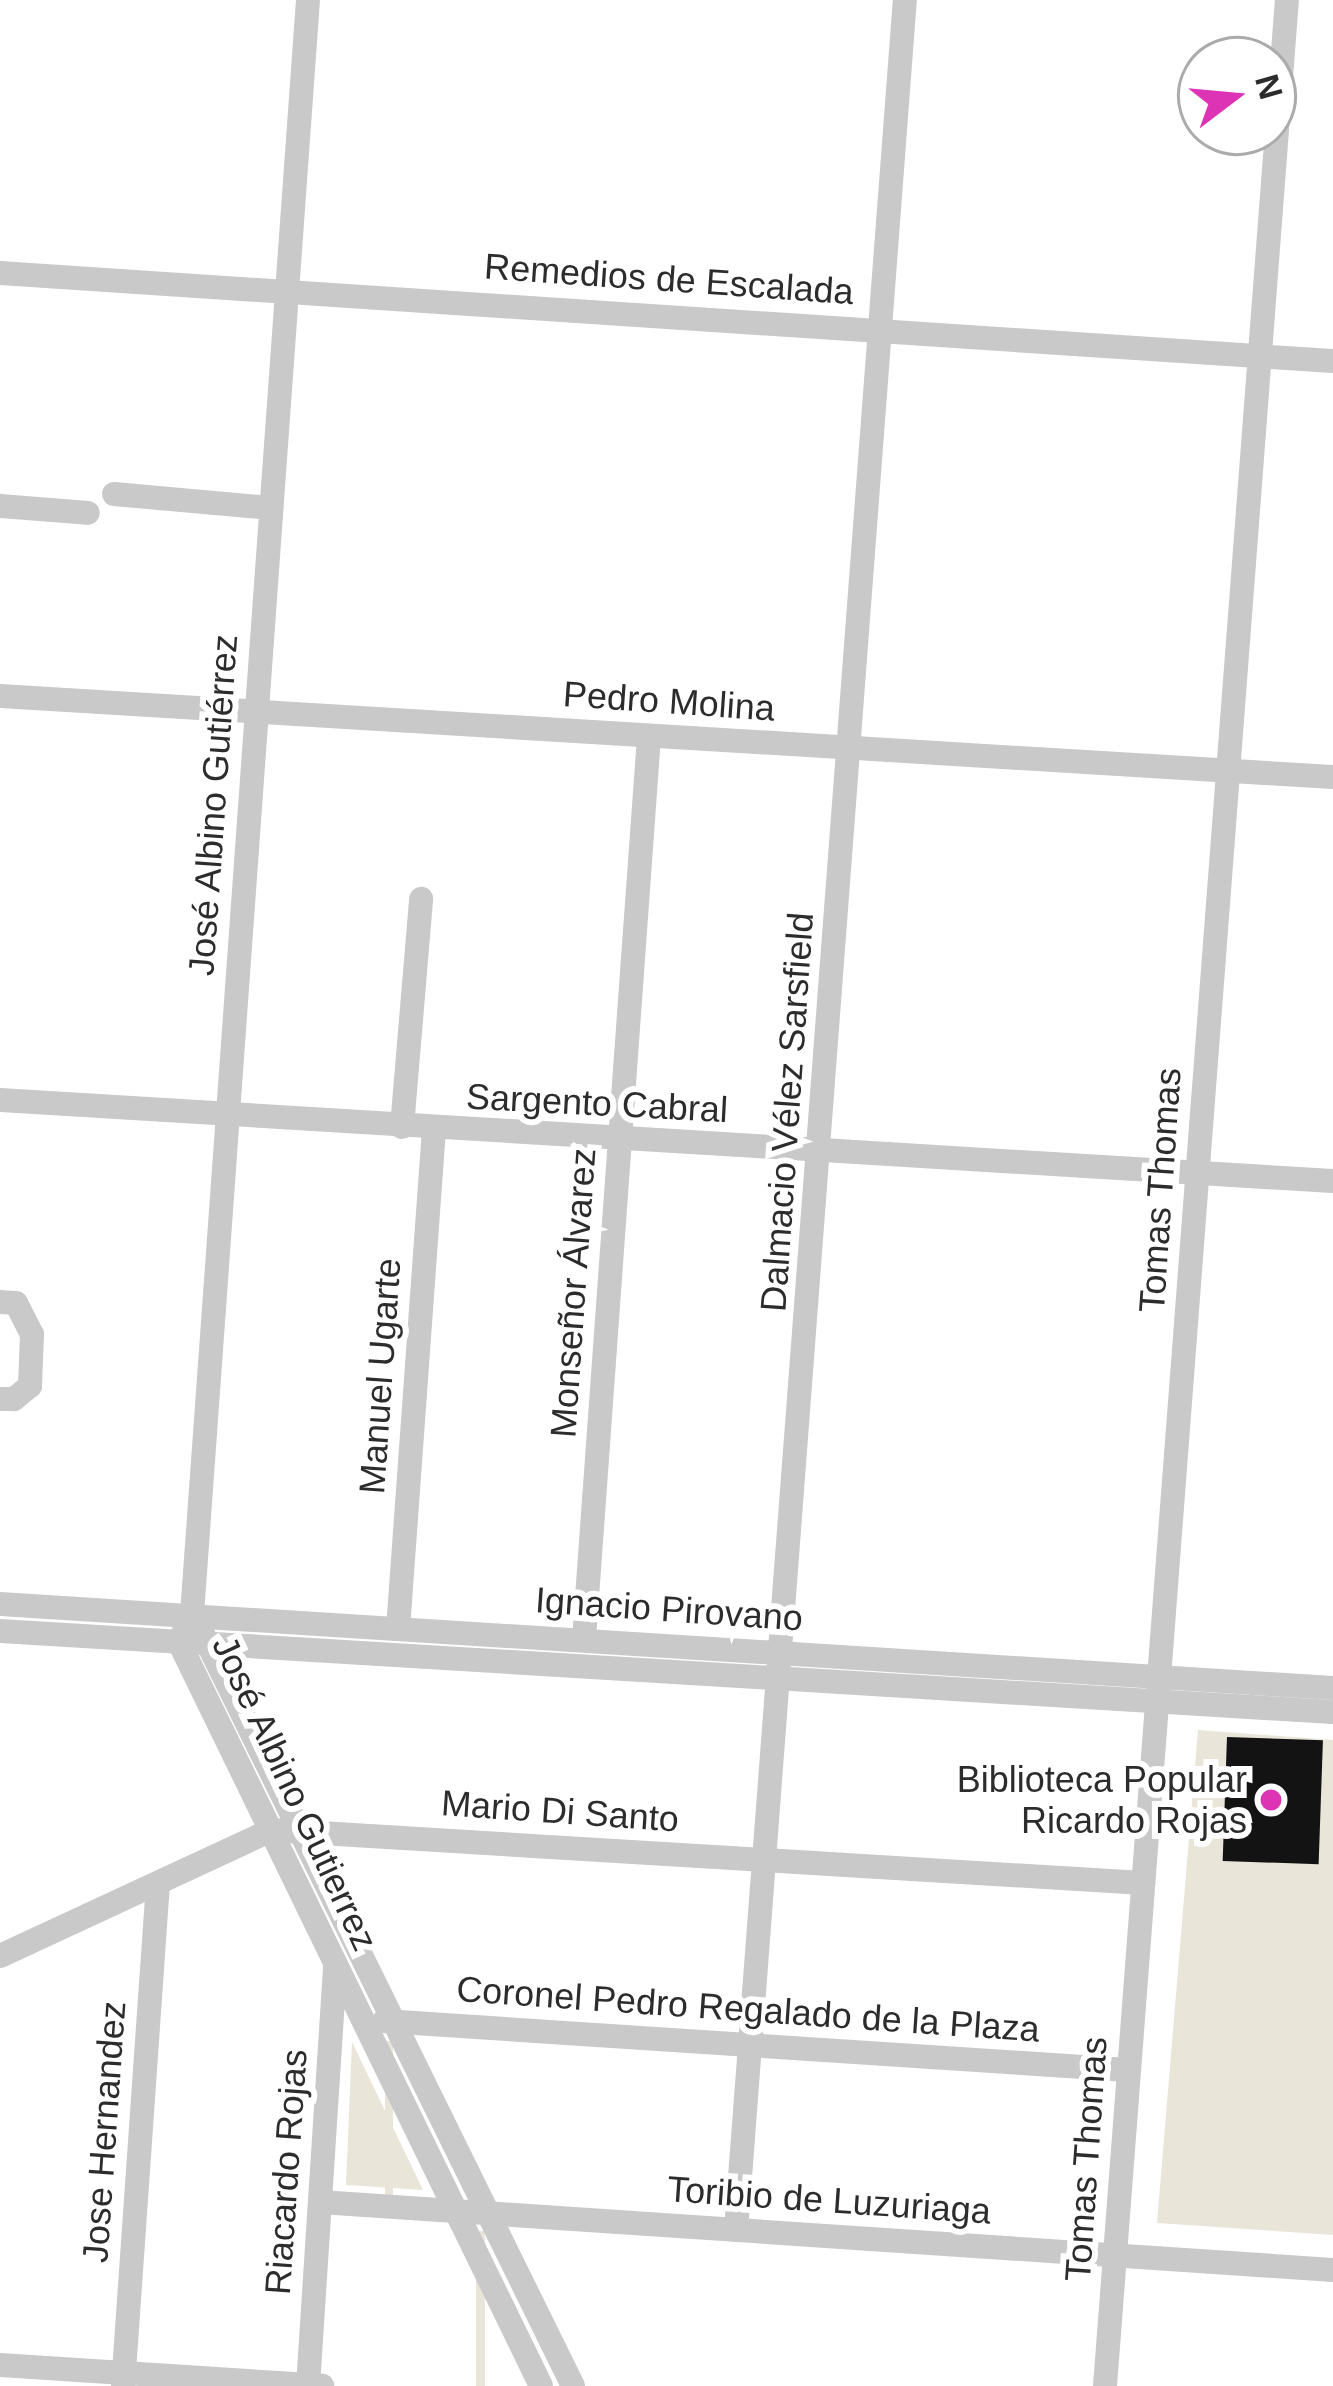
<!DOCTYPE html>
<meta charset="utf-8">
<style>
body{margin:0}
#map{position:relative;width:1333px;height:2386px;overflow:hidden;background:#fff;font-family:Helvetica,sans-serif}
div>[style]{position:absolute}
.green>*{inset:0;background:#e9e5d9;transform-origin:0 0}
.building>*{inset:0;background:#131313;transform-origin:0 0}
.minor>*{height:24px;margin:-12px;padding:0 12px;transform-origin:12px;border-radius:12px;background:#c9c9c9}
.dots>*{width:33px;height:33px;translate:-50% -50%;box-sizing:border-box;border:6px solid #fff;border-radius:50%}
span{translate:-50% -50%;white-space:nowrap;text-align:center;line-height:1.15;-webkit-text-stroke:12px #fff;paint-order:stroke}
.street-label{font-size:36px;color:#2c2c2c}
.poi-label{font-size:36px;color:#2c2c2c}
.right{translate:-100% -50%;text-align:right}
.north{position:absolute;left:1177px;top:36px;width:120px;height:120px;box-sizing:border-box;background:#fff;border:3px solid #ababab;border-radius:50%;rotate:74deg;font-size:33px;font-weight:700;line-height:48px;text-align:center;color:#2c2c2c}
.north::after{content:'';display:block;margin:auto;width:42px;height:54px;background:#dc34b5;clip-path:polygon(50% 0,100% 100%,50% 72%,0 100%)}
</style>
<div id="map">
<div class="green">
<i style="clip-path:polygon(1198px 1730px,1333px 1740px,1333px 2235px,1157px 2223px)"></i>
<i style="left:385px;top:2041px;width:8px;height:159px"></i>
<i style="clip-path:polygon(352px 2042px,423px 2190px,346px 2185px)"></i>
<i style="left:476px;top:2231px;width:9px;height:165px"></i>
</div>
<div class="building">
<i style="left:1227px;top:1737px;width:96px;height:124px;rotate:2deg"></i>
</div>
<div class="minor">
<i style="left:308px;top:0;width:1620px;rotate:94.11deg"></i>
<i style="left:192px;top:1616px;width:29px;rotate:117deg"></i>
<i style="left:179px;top:1642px;width:827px;rotate:64.05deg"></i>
<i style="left:0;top:273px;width:1336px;rotate:3.78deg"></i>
<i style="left:114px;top:494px;width:158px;rotate:5.1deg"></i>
<i style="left:0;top:506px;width:88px;rotate:4.5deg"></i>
<i style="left:0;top:696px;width:1335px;rotate:3.48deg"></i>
<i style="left:0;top:1100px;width:1335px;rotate:3.48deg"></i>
<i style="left:402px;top:1127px;width:229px;rotate:-85.2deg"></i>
<i style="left:0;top:1302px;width:16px;rotate:4deg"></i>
<i style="left:16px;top:1303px;width:35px;rotate:63deg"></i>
<i style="left:32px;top:1334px;width:52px;rotate:92.2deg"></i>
<i style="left:30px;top:1386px;width:21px;rotate:141deg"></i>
<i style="left:14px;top:1399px;width:14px;rotate:180deg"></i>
<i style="left:0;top:1604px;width:1336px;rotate:3.61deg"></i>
<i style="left:398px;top:1629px;width:501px;rotate:-85.88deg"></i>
<i style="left:0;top:1631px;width:1335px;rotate:3.48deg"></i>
<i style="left:203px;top:1634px;width:838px;rotate:63.8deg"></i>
<i style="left:584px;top:1639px;width:905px;rotate:-85.88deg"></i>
<i style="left:0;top:1956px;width:299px;rotate:-24.9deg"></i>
<i style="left:271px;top:1830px;width:874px;rotate:3.48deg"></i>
<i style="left:384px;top:2021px;width:746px;rotate:3.77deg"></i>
<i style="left:320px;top:2202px;width:1015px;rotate:3.84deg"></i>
<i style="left:736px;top:2230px;width:2236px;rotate:-85.67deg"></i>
<i style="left:0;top:2365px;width:323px;rotate:3.7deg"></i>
<i style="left:123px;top:2386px;width:504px;rotate:-86.02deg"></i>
<i style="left:308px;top:2386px;width:421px;rotate:-86.3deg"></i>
<i style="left:1105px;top:2386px;width:2393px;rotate:-85.64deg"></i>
</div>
<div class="dots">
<i style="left:1271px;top:1800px;background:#dc34b5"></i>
</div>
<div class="street-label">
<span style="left:669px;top:279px;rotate:4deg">Remedios de Escalada</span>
<span style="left:669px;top:701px;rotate:4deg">Pedro Molina</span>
<span style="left:213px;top:805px;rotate:-86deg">José Albino Gutiérrez</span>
<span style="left:597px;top:1103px;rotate:3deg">Sargento Cabral</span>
<span style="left:787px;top:1112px;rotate:-86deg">Dalmacio Vélez Sarsfield</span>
<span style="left:1160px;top:1190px;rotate:-86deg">Tomas Thomas</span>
<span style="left:573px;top:1293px;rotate:-86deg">Monseñor Álvarez</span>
<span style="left:380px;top:1376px;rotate:-86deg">Manuel Ugarte</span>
<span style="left:669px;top:1609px;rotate:4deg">Ignacio Pirovano</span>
<span style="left:295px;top:1793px;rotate:65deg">José Albino Gutierrez</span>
<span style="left:560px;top:1811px;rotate:4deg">Mario Di Santo</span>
<span style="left:748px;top:2009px;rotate:4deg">Coronel Pedro Regalado de la Plaza</span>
<span style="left:104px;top:2132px;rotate:-86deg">Jose Hernandez</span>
<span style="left:1086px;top:2159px;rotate:-86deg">Tomas Thomas</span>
<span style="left:286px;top:2172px;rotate:-86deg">Riacardo Rojas</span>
<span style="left:829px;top:2200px;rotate:4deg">Toribio de Luzuriaga</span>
</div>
<div class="poi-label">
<span class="right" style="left:1247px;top:1800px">Biblioteca Popular<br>Ricardo Rojas</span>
</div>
<div class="north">N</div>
</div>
